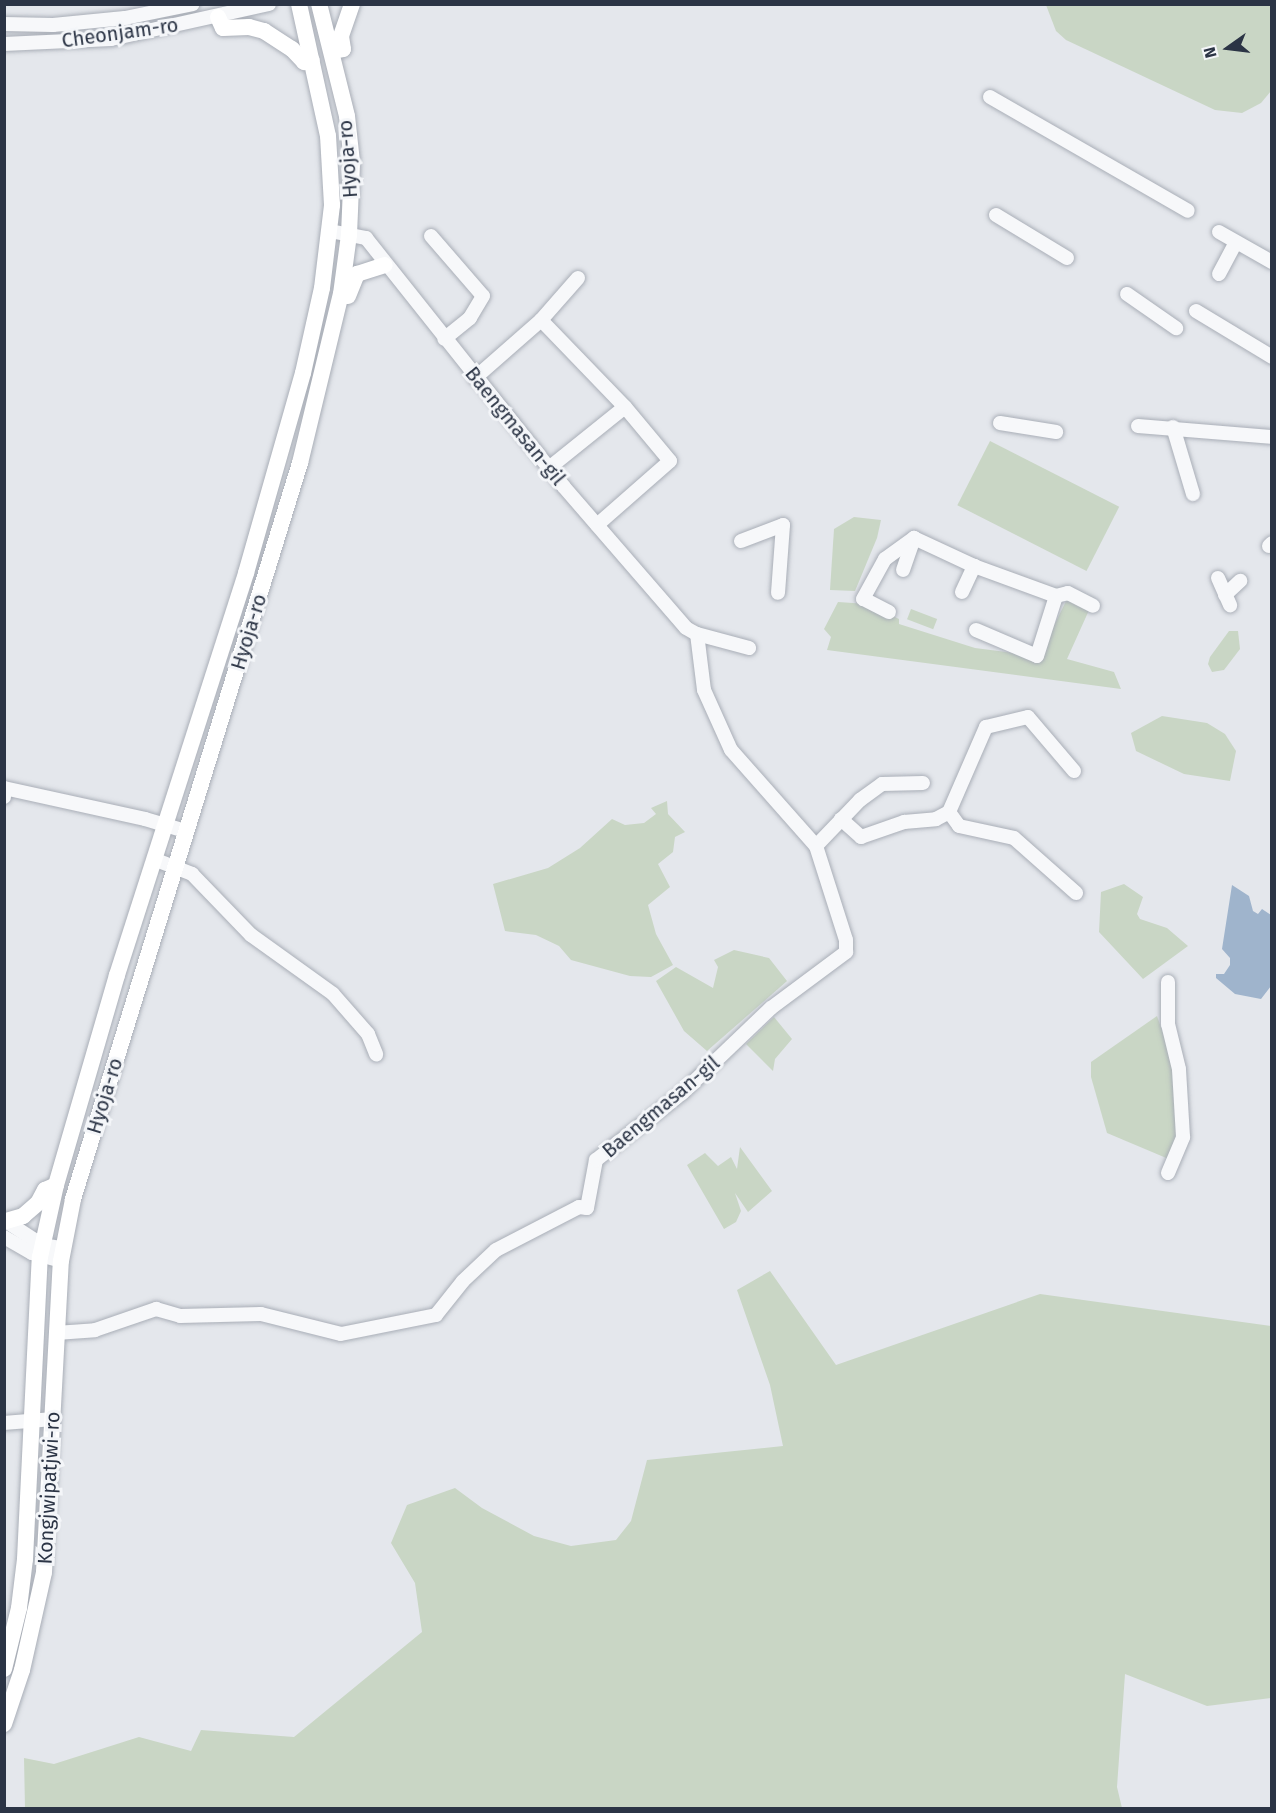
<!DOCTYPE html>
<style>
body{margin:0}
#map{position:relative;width:1276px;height:1813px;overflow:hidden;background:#e4e7ec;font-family:"Fira Sans",sans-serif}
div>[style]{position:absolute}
.green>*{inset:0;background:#c9d6c5;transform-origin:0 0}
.water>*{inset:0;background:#9fb4cc}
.roads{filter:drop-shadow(0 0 2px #a9aeb7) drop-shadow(0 0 2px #a9aeb7)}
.minor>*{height:14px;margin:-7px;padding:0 7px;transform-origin:7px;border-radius:7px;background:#f7f8fa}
.major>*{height:16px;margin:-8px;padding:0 8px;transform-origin:8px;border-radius:8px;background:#fff}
span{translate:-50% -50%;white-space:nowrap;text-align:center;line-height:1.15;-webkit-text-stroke:6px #f4f6f9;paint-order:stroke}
.street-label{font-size:20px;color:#2b3445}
.frame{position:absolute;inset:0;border:6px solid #2b3445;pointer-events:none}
.north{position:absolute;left:1198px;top:18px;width:60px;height:60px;-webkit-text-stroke:4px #f4f6f9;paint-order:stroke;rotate:256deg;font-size:16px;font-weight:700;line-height:24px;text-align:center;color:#2b3445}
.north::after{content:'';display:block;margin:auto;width:21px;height:27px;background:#2b3445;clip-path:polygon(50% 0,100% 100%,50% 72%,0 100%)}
</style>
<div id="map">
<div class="green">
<i style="clip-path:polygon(1046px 5px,1271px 5px,1271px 91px,1261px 103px,1242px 113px,1215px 110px,1066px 40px,1056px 31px)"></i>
<i style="left:990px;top:441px;width:145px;height:72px;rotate:27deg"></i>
<i style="clip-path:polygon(854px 517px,881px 520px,877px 538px,855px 591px,830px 590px,834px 529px)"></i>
<i style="clip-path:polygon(1069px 595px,1090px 608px,1067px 659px,1114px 672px,1121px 689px,827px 650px,831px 637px,824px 629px,838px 602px,868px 604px,899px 619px,899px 624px,975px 648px,1039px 656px)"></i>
<i style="left:911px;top:609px;width:28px;height:11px;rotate:21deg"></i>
<i style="clip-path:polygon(1229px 631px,1238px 631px,1240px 649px,1224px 670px,1212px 672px,1208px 664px,1210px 657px)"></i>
<i style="clip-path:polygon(1162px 716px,1207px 723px,1225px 734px,1236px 751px,1230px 781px,1184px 774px,1136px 751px,1131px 733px)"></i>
<i style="clip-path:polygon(667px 801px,668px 814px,685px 832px,675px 837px,673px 852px,658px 864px,670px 887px,648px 905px,656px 934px,673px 965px,651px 977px,630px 976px,571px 960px,559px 946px,536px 935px,505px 931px,493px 884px,548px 868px,580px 848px,612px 819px,625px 825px,644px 823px,656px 814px,651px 808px)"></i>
<i style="clip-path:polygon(1124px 884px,1143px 897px,1137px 914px,1140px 919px,1167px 928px,1188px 946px,1143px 979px,1099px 932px,1101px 892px)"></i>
<i style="clip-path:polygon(734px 950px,769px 958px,787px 981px,707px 1051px,684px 1031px,656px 981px,676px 967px,713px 988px,718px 967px,714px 960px)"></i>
<i style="clip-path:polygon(1157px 1016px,1174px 1064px,1179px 1138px,1171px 1160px,1107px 1133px,1091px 1077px,1091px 1062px)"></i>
<i style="clip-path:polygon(774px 1017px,792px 1039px,775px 1059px,773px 1071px,746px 1044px)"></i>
<i style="clip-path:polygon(740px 1147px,772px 1191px,748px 1212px,735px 1193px,741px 1211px,736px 1222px,724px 1229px,687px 1165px,705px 1153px,718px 1166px,731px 1157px,737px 1169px)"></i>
<i style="clip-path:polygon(770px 1271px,836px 1365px,1040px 1294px,1271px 1326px,1271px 1698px,1207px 1706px,1125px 1674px,1117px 1787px,1122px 1808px,25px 1808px,24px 1758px,54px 1764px,139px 1737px,191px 1751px,201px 1730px,294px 1737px,422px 1632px,415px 1583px,391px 1543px,407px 1505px,455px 1488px,482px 1508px,534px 1536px,571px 1546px,616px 1540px,631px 1521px,647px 1460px,783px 1446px,770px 1385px,737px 1290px)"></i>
</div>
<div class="water">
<i style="clip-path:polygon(1232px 885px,1249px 896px,1253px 911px,1258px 914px,1262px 909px,1271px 915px,1271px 986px,1261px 999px,1235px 994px,1216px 978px,1216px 974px,1224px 974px,1230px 965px,1230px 958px,1222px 949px)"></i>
</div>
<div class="roads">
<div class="minor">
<i style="left:4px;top:24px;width:49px;rotate:1.2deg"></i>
<i style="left:53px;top:25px;width:72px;rotate:-5.6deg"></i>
<i style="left:125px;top:18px;width:69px;rotate:-11.6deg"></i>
<i style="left:4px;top:44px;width:107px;rotate:-2.7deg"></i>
<i style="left:111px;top:39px;width:162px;rotate:-12.5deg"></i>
<i style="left:990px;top:97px;width:228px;rotate:29.9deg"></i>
<i style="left:996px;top:215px;width:83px;rotate:31.2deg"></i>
<i style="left:330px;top:231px;width:37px;rotate:11deg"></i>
<i style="left:366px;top:238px;width:318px;rotate:51.5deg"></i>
<i style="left:564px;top:487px;width:186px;rotate:49.1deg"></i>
<i style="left:686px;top:628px;width:13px;rotate:29deg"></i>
<i style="left:697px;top:634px;width:54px;rotate:15.1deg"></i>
<i style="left:1219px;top:232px;width:61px;rotate:29.5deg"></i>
<i style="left:431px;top:236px;width:79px;rotate:49.1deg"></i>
<i style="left:483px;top:296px;width:26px;rotate:121deg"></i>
<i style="left:470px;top:318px;width:33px;rotate:141deg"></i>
<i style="left:1219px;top:274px;width:36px;rotate:-62deg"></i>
<i style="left:578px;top:278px;width:56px;rotate:131.4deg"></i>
<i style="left:541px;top:320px;width:121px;rotate:46deg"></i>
<i style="left:625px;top:407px;width:70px;rotate:50.2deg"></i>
<i style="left:670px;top:461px;width:97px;rotate:138.8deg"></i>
<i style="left:1127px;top:294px;width:60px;rotate:34.8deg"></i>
<i style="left:1196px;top:311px;width:89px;rotate:31.2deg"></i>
<i style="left:475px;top:378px;width:88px;rotate:-41.3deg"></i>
<i style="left:1000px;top:423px;width:57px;rotate:9.1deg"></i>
<i style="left:1138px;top:426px;width:133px;rotate:4.7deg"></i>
<i style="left:1173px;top:427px;width:70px;rotate:73.4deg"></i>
<i style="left:549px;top:468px;width:97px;rotate:-38.8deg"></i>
<i style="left:914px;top:538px;width:66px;rotate:25deg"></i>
<i style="left:974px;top:566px;width:87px;rotate:20.1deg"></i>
<i style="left:1056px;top:596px;width:12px;rotate:-14deg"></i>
<i style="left:1068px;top:593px;width:28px;rotate:27deg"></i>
<i style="left:741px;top:541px;width:45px;rotate:-20.9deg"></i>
<i style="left:783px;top:525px;width:68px;rotate:94.2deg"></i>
<i style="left:1269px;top:546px;width:4px;rotate:-45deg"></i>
<i style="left:903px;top:570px;width:34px;rotate:-71deg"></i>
<i style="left:1218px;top:578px;width:30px;rotate:66deg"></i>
<i style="left:962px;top:592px;width:29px;rotate:-65deg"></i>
<i style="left:1225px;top:595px;width:21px;rotate:-43deg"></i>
<i style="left:889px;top:612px;width:29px;rotate:-153deg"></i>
<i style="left:863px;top:599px;width:46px;rotate:-61.2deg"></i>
<i style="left:885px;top:559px;width:36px;rotate:-36deg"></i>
<i style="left:976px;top:630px;width:66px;rotate:23.1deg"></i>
<i style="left:1037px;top:656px;width:63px;rotate:-72.4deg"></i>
<i style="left:4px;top:797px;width:9px;rotate:-90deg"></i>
<i style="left:4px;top:788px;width:144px;rotate:12.4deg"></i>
<i style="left:145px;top:819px;width:42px;rotate:16.7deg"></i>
<i style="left:949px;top:812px;width:17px;rotate:54deg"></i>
<i style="left:959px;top:826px;width:56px;rotate:12.3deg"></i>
<i style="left:1014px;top:838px;width:83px;rotate:41.6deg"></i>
<i style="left:841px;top:819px;width:27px;rotate:42deg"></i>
<i style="left:861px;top:837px;width:46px;rotate:-19.2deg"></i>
<i style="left:904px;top:822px;width:32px;rotate:-5deg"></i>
<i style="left:936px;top:819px;width:15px;rotate:-28deg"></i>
<i style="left:949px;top:812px;width:93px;rotate:-66.5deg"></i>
<i style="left:986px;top:727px;width:43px;rotate:-13.4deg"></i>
<i style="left:1028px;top:717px;width:71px;rotate:49.6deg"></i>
<i style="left:816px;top:846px;width:64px;rotate:-46.3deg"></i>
<i style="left:860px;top:800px;width:27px;rotate:-36deg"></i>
<i style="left:882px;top:784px;width:41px;rotate:-1.4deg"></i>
<i style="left:156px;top:860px;width:39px;rotate:21deg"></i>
<i style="left:192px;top:874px;width:85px;rotate:46deg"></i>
<i style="left:251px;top:935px;width:101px;rotate:35.7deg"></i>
<i style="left:333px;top:994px;width:53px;rotate:48.8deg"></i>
<i style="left:368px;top:1034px;width:22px;rotate:68deg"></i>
<i style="left:1168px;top:1173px;width:39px;rotate:-67deg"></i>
<i style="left:1183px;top:1137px;width:68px;rotate:-93.4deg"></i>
<i style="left:1179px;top:1069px;width:46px;rotate:-103.7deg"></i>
<i style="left:1168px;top:1024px;width:42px;rotate:-90deg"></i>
<i style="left:4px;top:1220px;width:45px;rotate:33.3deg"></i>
<i style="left:42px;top:1245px;width:20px;rotate:9deg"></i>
<i style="left:4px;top:1237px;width:32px;rotate:30deg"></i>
<i style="left:32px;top:1253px;width:30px;rotate:15deg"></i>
<i style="left:56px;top:1333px;width:39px;rotate:-4deg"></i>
<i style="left:95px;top:1330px;width:65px;rotate:-19deg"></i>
<i style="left:156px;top:1309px;width:25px;rotate:16deg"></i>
<i style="left:180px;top:1316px;width:81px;rotate:-1.4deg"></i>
<i style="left:261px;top:1314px;width:82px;rotate:14deg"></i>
<i style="left:341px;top:1334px;width:97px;rotate:-11.3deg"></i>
<i style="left:436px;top:1315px;width:43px;rotate:-51.5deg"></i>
<i style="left:463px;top:1281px;width:45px;rotate:-43.2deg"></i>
<i style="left:496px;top:1250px;width:93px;rotate:-27.4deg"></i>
<i style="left:579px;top:1207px;width:8px;rotate:7deg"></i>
<i style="left:587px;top:1208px;width:49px;rotate:-79.4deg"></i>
<i style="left:596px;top:1160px;width:109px;rotate:-37.9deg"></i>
<i style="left:682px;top:1093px;width:123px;rotate:-43.7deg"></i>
<i style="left:771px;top:1008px;width:94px;rotate:-36.7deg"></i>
<i style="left:846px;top:952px;width:12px;rotate:-90deg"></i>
<i style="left:846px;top:940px;width:99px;rotate:-107.7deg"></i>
<i style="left:816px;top:846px;width:128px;rotate:-131.5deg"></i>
<i style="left:731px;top:750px;width:66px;rotate:-114.2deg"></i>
<i style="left:704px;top:690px;width:56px;rotate:-97.1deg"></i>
<i style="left:4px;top:1423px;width:49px;rotate:-4.7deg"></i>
</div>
<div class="major">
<i style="left:218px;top:17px;width:12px;rotate:66deg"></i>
<i style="left:223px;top:28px;width:26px;rotate:-2deg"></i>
<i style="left:249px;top:27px;width:16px;rotate:15deg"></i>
<i style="left:264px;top:31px;width:33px;rotate:33deg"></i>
<i style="left:292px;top:49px;width:18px;rotate:47deg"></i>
<i style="left:304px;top:62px;width:8px;rotate:-14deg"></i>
<i style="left:332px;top:51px;width:11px;rotate:-10deg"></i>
<i style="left:343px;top:49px;width:13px;rotate:-99deg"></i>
<i style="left:341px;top:36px;width:34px;rotate:-71deg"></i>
<i style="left:348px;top:296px;width:24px;rotate:-68deg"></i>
<i style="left:357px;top:274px;width:29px;rotate:-18deg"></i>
<i style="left:6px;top:1221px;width:18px;rotate:-16deg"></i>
<i style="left:23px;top:1216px;width:20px;rotate:-41deg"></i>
<i style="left:38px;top:1203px;width:15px;rotate:-62deg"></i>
<i style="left:45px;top:1190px;width:12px;rotate:-24deg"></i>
<i style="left:4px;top:1669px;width:63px;rotate:-76.2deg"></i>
<i style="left:19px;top:1608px;width:49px;rotate:-83deg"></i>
<i style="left:25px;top:1559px;width:302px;rotate:-87.2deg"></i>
<i style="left:40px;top:1257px;width:74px;rotate:-77.5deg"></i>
<i style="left:56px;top:1185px;width:219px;rotate:-73.8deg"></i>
<i style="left:117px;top:975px;width:422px;rotate:-72.2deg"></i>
<i style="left:246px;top:573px;width:208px;rotate:-74.1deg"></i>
<i style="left:303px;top:373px;width:87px;rotate:-77.4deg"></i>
<i style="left:322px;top:288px;width:84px;rotate:-83.1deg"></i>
<i style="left:332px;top:205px;width:69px;rotate:-93.3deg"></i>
<i style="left:328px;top:136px;width:135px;rotate:-102.4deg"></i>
<i style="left:4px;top:1724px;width:57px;rotate:-71.6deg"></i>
<i style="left:22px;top:1670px;width:100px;rotate:-77.3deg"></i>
<i style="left:44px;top:1572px;width:311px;rotate:-86.9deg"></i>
<i style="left:61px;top:1261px;width:63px;rotate:-79deg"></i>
<i style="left:73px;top:1199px;width:770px;rotate:-72.86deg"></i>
<i style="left:300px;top:463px;width:174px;rotate:-76.4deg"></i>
<i style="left:341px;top:294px;width:60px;rotate:-82.3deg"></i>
<i style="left:349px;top:235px;width:73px;rotate:-87.6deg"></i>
<i style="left:352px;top:162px;width:46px;rotate:-96.2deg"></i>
<i style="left:347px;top:116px;width:115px;rotate:-104deg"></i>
</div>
</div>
<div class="street-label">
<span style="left:120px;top:33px;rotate:-8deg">Cheonjam-ro</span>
<span style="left:348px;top:159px;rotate:-94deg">Hyoja-ro</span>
<span style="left:515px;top:426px;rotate:51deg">Baengmasan-gil</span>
<span style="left:249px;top:632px;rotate:-73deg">Hyoja-ro</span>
<span style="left:105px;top:1096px;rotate:-73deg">Hyoja-ro</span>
<span style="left:661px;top:1107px;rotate:-40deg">Baengmasan-gil</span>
<span style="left:49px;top:1488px;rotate:-87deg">Kongjwipatjwi-ro</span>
</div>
<div class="frame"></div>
<div class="north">N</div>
</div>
